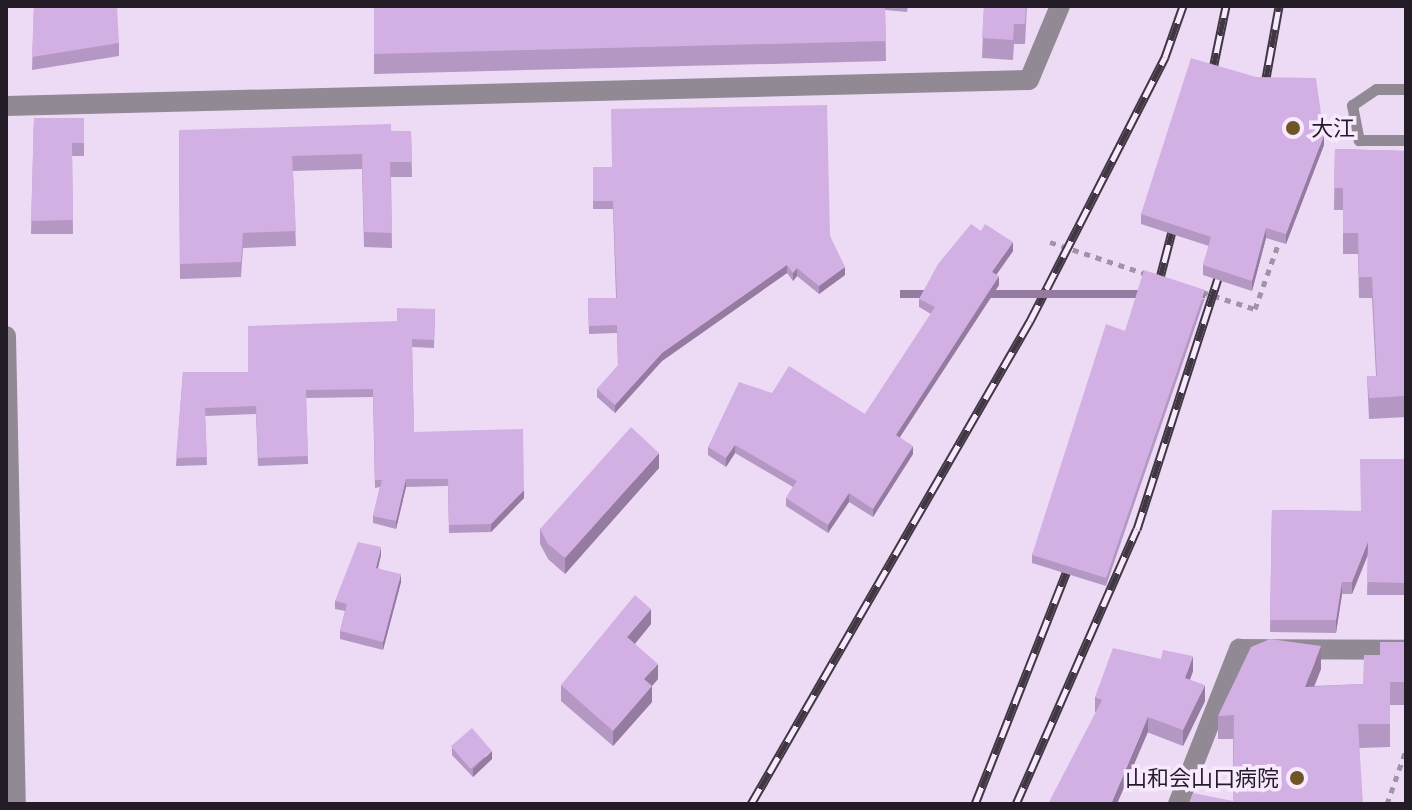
<!DOCTYPE html>
<meta charset="utf-8">
<style>
body{margin:0}
#map{position:relative;width:1412px;height:810px;overflow:hidden;background:#eddbf5;font-family:"IBM Plex Sans","Noto Sans JP",sans-serif}
div>[style]{position:absolute}
.path>*{height:5px;margin-top:-2.5px;transform-origin:0;background:repeating-linear-gradient(90deg,#a193a7 0 6px,transparent 0 12px)}
.lane>*{height:11px;margin:-5.5px;padding:0 5.5px;transform-origin:5.5px;border-radius:5.5px;background:#918a95}
.street>*{height:20px;margin:-10px;padding:0 10px;transform-origin:10px;border-radius:10px;background:#918a95}
.rail>*{height:9px;margin-top:-4.5px;transform-origin:0;background:repeating-linear-gradient(90deg,#f8e9ff 0 18px,#403743 0 36px);box-sizing:border-box;border-block:2px solid #403743}
.wall>*{inset:0;background:#b597c3}
.shaded-wall>*{inset:0;background:#947b9f;transform-origin:0 0}
.building>*{inset:0;background:#d3b0e3;transform-origin:0 0}
.dots>*{width:22px;height:22px;translate:-50% -50%;box-sizing:border-box;border:4px solid #f8e9ff;border-radius:50%}
span{translate:-50% -50%;white-space:nowrap;text-align:center;line-height:1.15;-webkit-text-stroke:7px #f8e9ff;paint-order:stroke}
.poi-label{font-size:22px;color:#231c26}
.left{translate:0 -50%;text-align:left}
.right{translate:-100% -50%;text-align:right}
.frame{position:absolute;inset:0;border:8px solid #231c26;pointer-events:none}
</style>
<div id="map">
<div class="path">
<i style="left:1050px;top:242px;width:102px;rotate:18.3deg"></i>
<i style="left:1202px;top:292px;width:56px;rotate:17.8deg"></i>
<i style="left:1255px;top:309px;width:71px;rotate:-70.3deg"></i>
<i style="left:1387px;top:804px;width:57px;rotate:-70.6deg"></i>
</div>
<div class="lane">
<i style="left:1406px;top:89px;width:30px;rotate:180deg"></i>
<i style="left:1376px;top:89px;width:29px;rotate:146deg"></i>
<i style="left:1352px;top:105px;width:36px;rotate:79deg"></i>
<i style="left:1359px;top:140px;width:47px"></i>
</div>
<div class="street">
<i style="left:6px;top:106px;width:1023px;rotate:-1.46deg"></i>
<i style="left:1029px;top:80px;width:80px;rotate:-67.3deg"></i>
<i style="left:6px;top:336px;width:468px;rotate:88.8deg"></i>
<i style="left:1178px;top:804px;width:167px;rotate:-68.5deg"></i>
<i style="left:1239px;top:649px;width:167px;rotate:0.3deg"></i>
</div>
<div class="rail">
<i style="left:1209px;top:88px;width:84px;rotate:-78.3deg"></i>
<i style="left:1262px;top:100px;width:96px;rotate:-79.7deg"></i>
<i style="left:1155px;top:297px;width:88px;rotate:-75.5deg"></i>
<i style="left:751px;top:804px;width:558px;rotate:-59.99deg"></i>
<i style="left:1030px;top:321px;width:297px;rotate:-62.9deg"></i>
<i style="left:1165px;top:57px;width:54px;rotate:-70.6deg"></i>
<i style="left:975px;top:804px;width:270px;rotate:-68.5deg"></i>
<i style="left:1016px;top:804px;width:300px;rotate:-66.3deg"></i>
<i style="left:1137px;top:529px;width:283px;rotate:-72.1deg"></i>
</div>
<div class="wall">
<i style="clip-path:polygon(34px 6px,119px 43px,119px 56px,32px 70px)"></i>
<i style="clip-path:polygon(374px 6px,908px 6px,907px 12px,885px 10px,886px 61px,374px 74px)"></i>
<i style="clip-path:polygon(984px 6px,1027px 6px,1025px 44px,1014px 44px,1013px 60px,982px 58px)"></i>
<i style="clip-path:polygon(34px 118px,84px 118px,84px 156px,72px 156px,73px 234px,31px 234px)"></i>
<i style="clip-path:polygon(179px 130px,411px 131px,412px 177px,391px 177px,392px 248px,364px 247px,362px 169px,293px 171px,296px 246px,243px 248px,241px 277px,180px 279px)"></i>
<i style="clip-path:polygon(1324px 145px,1286px 244px,1266px 238px,1252px 291px,1203px 275px,1203px 265px,1209px 246px,1141px 224px,1141px 214px)"></i>
<i style="clip-path:polygon(1335px 149px,1406px 151px,1406px 417px,1369px 419px,1367px 376px,1376px 376px,1372px 298px,1359px 298px,1358px 254px,1343px 254px,1343px 210px,1334px 210px)"></i>
<i style="clip-path:polygon(593px 167px,830px 236px,845px 275px,819px 294px,797px 276px,793px 281px,787px 273px,662px 361px,615px 413px,597px 397px,597px 389px,618px 366px,617px 333px,589px 334px,588px 298px,616px 298px,613px 209px,593px 209px)"></i>
<i style="clip-path:polygon(1013px 251px,996px 275px,999px 285px,900px 437px,913px 454px,873px 517px,849px 502px,828px 533px,786px 506px,786px 498px,793px 487px,735px 453px,726px 467px,708px 455px,708px 447px,772px 393px,865px 414px,931px 314px,919px 307px,919px 299px)"></i>
<i style="clip-path:polygon(1205px 298px,1106px 586px,1032px 563px,1032px 555px,1125px 331px)"></i>
<i style="clip-path:polygon(435px 309px,434px 348px,412px 347px,414px 432px,524px 498px,491px 532px,449px 533px,448px 486px,406px 487px,396px 529px,373px 523px,373px 516px,380px 487px,375px 488px,373px 397px,306px 398px,308px 464px,258px 466px,256px 414px,205px 416px,207px 465px,176px 466px,183px 372px,248px 372px)"></i>
<i style="clip-path:polygon(1406px 459px,1406px 595px,1367px 595px,1368px 555px,1352px 594px,1342px 594px,1336px 633px,1270px 632px,1272px 510px,1361px 511px)"></i>
<i style="clip-path:polygon(659px 468px,565px 574px,548px 559px,540px 544px,540px 529px)"></i>
<i style="clip-path:polygon(381px 555px,378px 568px,401px 582px,383px 650px,340px 639px,340px 631px,345px 611px,335px 609px,335px 601px)"></i>
<i style="clip-path:polygon(651px 624px,635px 644px,658px 679px,652px 686px,652px 702px,613px 746px,561px 701px,561px 685px)"></i>
<i style="clip-path:polygon(1405px 642px,1404px 705px,1390px 705px,1390px 747px,1360px 748px,1233px 801px,1233px 739px,1218px 739px,1218px 716px,1321px 669px,1314px 686px,1363px 684px,1380px 655px)"></i>
<i style="clip-path:polygon(1193px 671px,1190px 680px,1205px 701px,1183px 746px,1095px 712px,1095px 697px)"></i>
<i style="clip-path:polygon(452px 747px,492px 759px,473px 777px,452px 755px)"></i>
</div>
<div class="shaded-wall">
<i style="clip-path:polygon(1324px 135px,1324px 145px,1286px 244px,1286px 234px)"></i>
<i style="clip-path:polygon(1266px 228px,1266px 238px,1252px 291px,1252px 281px)"></i>
<i style="clip-path:polygon(1013px 242px,1013px 251px,992px 281px,992px 272px)"></i>
<i style="clip-path:polygon(787px 265px,787px 273px,662px 361px,615px 413px,615px 405px,662px 353px)"></i>
<i style="clip-path:polygon(845px 267px,845px 275px,819px 294px,819px 286px)"></i>
<i style="clip-path:polygon(797px 268px,797px 276px,793px 281px,793px 273px)"></i>
<i style="clip-path:polygon(999px 276px,999px 285px,896px 443px,896px 435px)"></i>
<i style="left:1205px;top:290px;width:8px;height:305px;rotate:90deg"></i>
<i style="clip-path:polygon(735px 445px,735px 453px,726px 467px,726px 458px)"></i>
<i style="clip-path:polygon(913px 446px,913px 454px,873px 517px,873px 509px)"></i>
<i style="clip-path:polygon(659px 453px,659px 468px,565px 574px,565px 558px)"></i>
<i style="clip-path:polygon(406px 479px,406px 487px,396px 529px,396px 521px)"></i>
<i style="clip-path:polygon(524px 490px,524px 498px,491px 532px,491px 524px)"></i>
<i style="clip-path:polygon(849px 493px,849px 502px,828px 533px,828px 525px)"></i>
<i style="clip-path:polygon(1368px 542px,1368px 554px,1352px 594px,1352px 582px)"></i>
<i style="clip-path:polygon(381px 547px,381px 555px,376px 576px,376px 568px)"></i>
<i style="clip-path:polygon(401px 574px,401px 582px,383px 650px,383px 642px)"></i>
<i style="clip-path:polygon(1342px 582px,1342px 594px,1336px 633px,1336px 620px)"></i>
<i style="clip-path:polygon(651px 609px,651px 624px,627px 653px,627px 637px)"></i>
<i style="clip-path:polygon(1321px 646px,1321px 669px,1305px 710px,1305px 687px)"></i>
<i style="clip-path:polygon(1193px 656px,1193px 671px,1185px 693px,1185px 678px)"></i>
<i style="clip-path:polygon(658px 664px,658px 679px,644px 695px,644px 679px)"></i>
<i style="clip-path:polygon(1205px 685px,1205px 701px,1183px 746px,1183px 730px)"></i>
<i style="clip-path:polygon(652px 686px,652px 702px,613px 746px,613px 731px)"></i>
<i style="clip-path:polygon(1148px 717px,1148px 732px,1117px 804px,1111px 804px)"></i>
<i style="clip-path:polygon(492px 751px,492px 759px,473px 777px,473px 769px)"></i>
</div>
<div class="building">
<i style="clip-path:polygon(34px 6px,117px 6px,119px 43px,32px 57px)"></i>
<i style="clip-path:polygon(374px 6px,885px 6px,886px 41px,374px 54px)"></i>
<i style="clip-path:polygon(984px 6px,1026px 6px,1025px 24px,1014px 24px,1013px 40px,982px 38px)"></i>
<i style="clip-path:polygon(1191px 58px,1256px 77px,1316px 78px,1324px 135px,1286px 234px,1266px 228px,1252px 281px,1203px 265px,1211px 237px,1141px 214px)"></i>
<i style="clip-path:polygon(827px 105px,830px 236px,845px 267px,819px 286px,797px 268px,793px 273px,787px 265px,662px 353px,615px 405px,597px 389px,618px 365px,617px 325px,589px 326px,588px 298px,617px 298px,613px 201px,593px 201px,593px 167px,612px 167px,611px 109px)"></i>
<i style="clip-path:polygon(34px 118px,84px 118px,84px 143px,72px 143px,73px 220px,31px 221px)"></i>
<i style="clip-path:polygon(391px 124px,391px 131px,411px 131px,412px 162px,390px 162px,392px 233px,364px 232px,362px 154px,292px 156px,296px 231px,243px 233px,241px 262px,180px 264px,179px 130px)"></i>
<i style="clip-path:polygon(1335px 149px,1406px 151px,1406px 396px,1369px 398px,1367px 376px,1377px 376px,1372px 277px,1359px 277px,1358px 233px,1343px 233px,1343px 188px,1334px 188px)"></i>
<i style="clip-path:polygon(971px 224px,981px 231px,985px 224px,1013px 242px,992px 272px,999px 276px,896px 435px,913px 446px,873px 509px,849px 493px,828px 525px,786px 498px,797px 481px,735px 445px,726px 458px,708px 447px,739px 382px,772px 393px,789px 366px,865px 414px,935px 307px,919px 299px,938px 264px)"></i>
<i style="clip-path:polygon(1144px 270px,1205px 290px,1106px 578px,1032px 555px,1106px 324px,1125px 331px)"></i>
<i style="clip-path:polygon(397px 308px,435px 309px,434px 340px,412px 339px,414px 432px,523px 429px,524px 490px,491px 524px,449px 525px,448px 479px,406px 479px,396px 521px,373px 516px,382px 480px,375px 480px,373px 389px,306px 390px,308px 456px,258px 458px,256px 406px,205px 408px,207px 457px,176px 458px,183px 372px,248px 372px,248px 326px,397px 321px)"></i>
<i style="clip-path:polygon(631px 427px,659px 453px,565px 558px,548px 544px,540px 529px)"></i>
<i style="clip-path:polygon(1360px 459px,1406px 459px,1406px 583px,1367px 582px,1368px 542px,1352px 582px,1342px 582px,1336px 620px,1270px 620px,1272px 510px,1361px 511px)"></i>
<i style="clip-path:polygon(358px 542px,381px 547px,376px 568px,401px 574px,383px 642px,340px 631px,347px 604px,335px 601px)"></i>
<i style="clip-path:polygon(635px 595px,651px 609px,627px 637px,658px 664px,644px 679px,652px 686px,613px 731px,561px 685px)"></i>
<i style="clip-path:polygon(1270px 639px,1321px 646px,1305px 687px,1363px 684px,1364px 655px,1380px 655px,1380px 642px,1405px 642px,1404px 682px,1390px 682px,1390px 724px,1358px 724px,1363px 804px,1189px 804px,1193px 793px,1233px 801px,1234px 715px,1218px 716px,1251px 647px)"></i>
<i style="clip-path:polygon(1113px 648px,1161px 659px,1163px 650px,1193px 656px,1185px 678px,1205px 685px,1183px 730px,1148px 717px,1111px 804px,1048px 804px,1102px 700px,1095px 697px)"></i>
<i style="left:472px;top:728px;width:30px;height:28px;rotate:49deg"></i>
</div>
<div class="dots">
<i style="left:1293px;top:128px;background:#6e5526"></i>
<i style="left:1297px;top:778px;background:#6e5526"></i>
</div>
<div class="poi-label">
<span class="left" style="left:1311px;top:128px">大江</span>
<span class="right" style="left:1279px;top:778px">山和会山口病院</span>
</div>
<div class="frame"></div>
</div>
